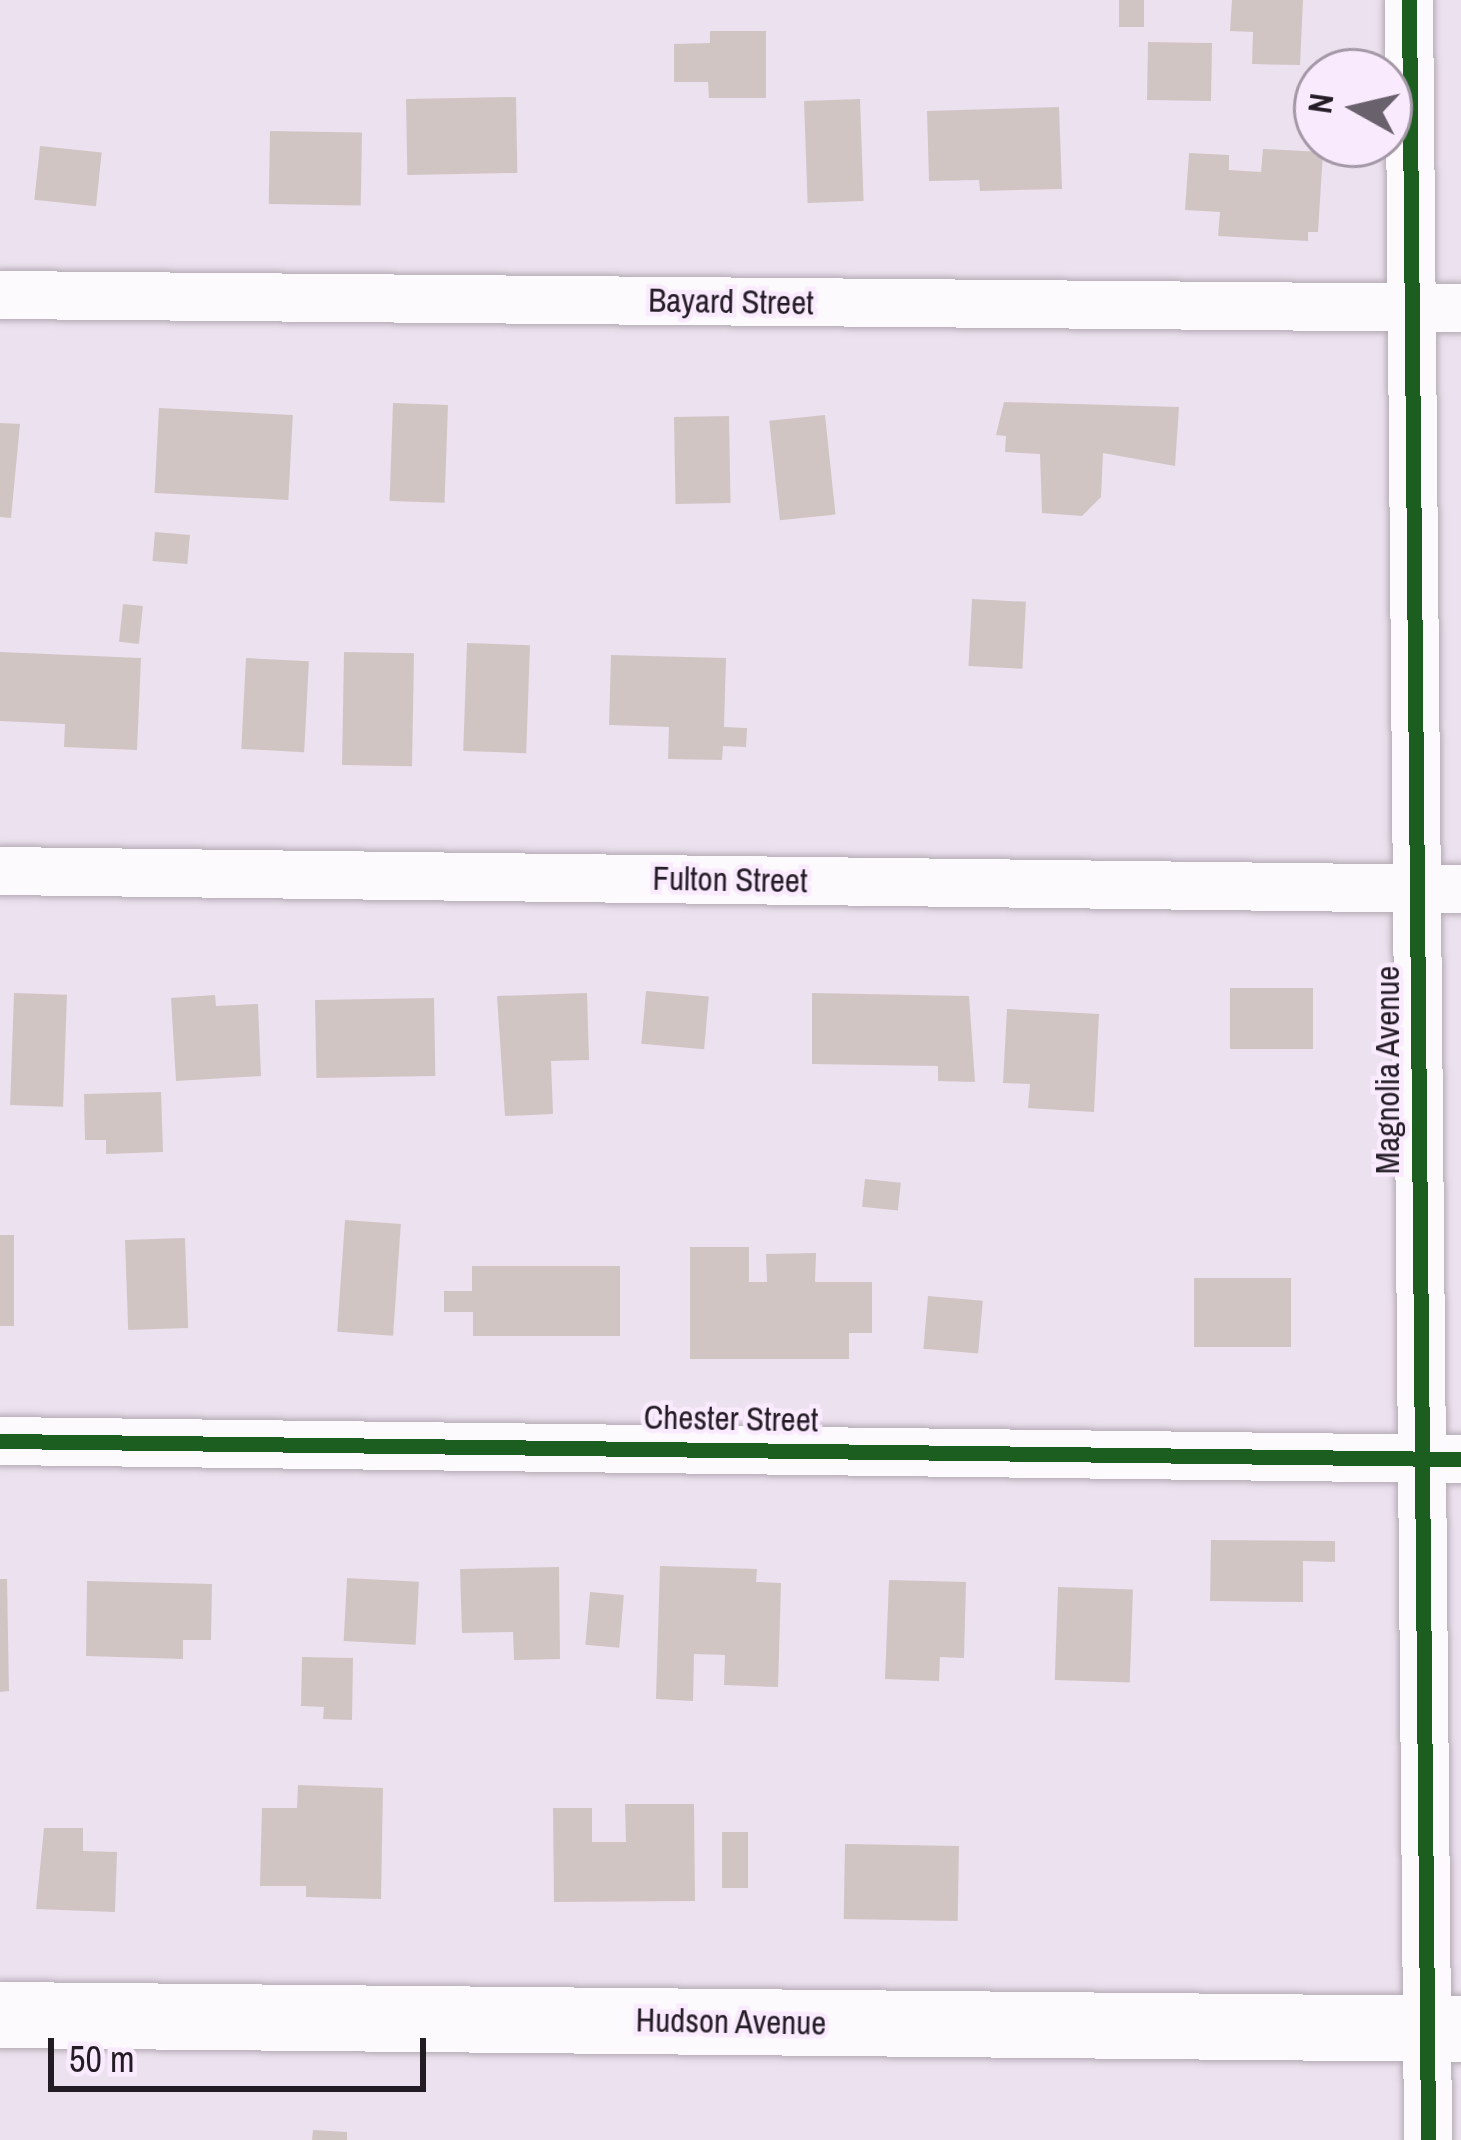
<!DOCTYPE html>
<style>
body{margin:0}
#map{position:relative;width:1461px;height:2140px;overflow:hidden;background:#ece1ee;font-family:"Archivo Narrow",sans-serif}
div>[style]{position:absolute}
.building>*{inset:0;background:#d1c5c4;transform-origin:0 0}
.roads{filter:drop-shadow(0 0 3px #b2aab4) drop-shadow(0 0 3px #b2aab4)}
.street>*{height:48px;margin:-24px;padding:0 24px;transform-origin:24px;border-radius:24px;background:#fcfafc}
.secondary>*{height:66px;margin:-33px;padding:0 33px;transform-origin:33px;border-radius:33px;background:#fcfafc}
.cycleway>*{height:15px;margin:-7.5px;padding:0 7.5px;transform-origin:7.5px;border-radius:7.5px;background:#1b5e20}
span{translate:-50% -50%;white-space:nowrap;text-align:center;line-height:1.15;-webkit-text-stroke:9px #faeafe;paint-order:stroke}
.street-label{font-size:33px;color:#231c25}
.north{position:absolute;left:1293px;top:48px;width:120px;height:120px;box-sizing:border-box;background:#faeafe;border:3px solid #a498a7;border-radius:50%;rotate:278deg;font-size:33px;font-weight:700;line-height:48px;text-align:center;color:#231c25}
.north::after{content:'';display:block;margin:auto;width:42px;height:54px;background:#69616b;clip-path:polygon(50% 0,100% 100%,50% 72%,0 100%)}
.scale{position:absolute;left:48px;top:2038px;width:378px;height:54px;box-sizing:border-box;border:6px solid #231c25;border-top:0;padding-left:15px;font-size:36px;line-height:42px;white-space:nowrap;color:#231c25;-webkit-text-stroke:9px #faeafe;paint-order:stroke}
</style>
<div id="map">
<div class="building">
<i style="left:1119px;top:0;width:25px;height:27px"></i>
<i style="clip-path:polygon(1232px 0,1303px 0,1300px 65px,1252px 64px,1253px 32px,1230px 31px)"></i>
<i style="clip-path:polygon(710px 31px,766px 31px,766px 98px,709px 98px,708px 82px,674px 82px,674px 44px,710px 43px)"></i>
<i style="left:1148px;top:42px;width:64px;height:58px;rotate:1deg"></i>
<i style="left:516px;top:97px;width:76px;height:110px;rotate:89deg"></i>
<i style="left:860px;top:99px;width:102px;height:56px;rotate:88deg"></i>
<i style="clip-path:polygon(1059px 107px,1062px 189px,980px 191px,979px 180px,929px 181px,927px 111px)"></i>
<i style="left:270px;top:131px;width:92px;height:73px;rotate:1deg"></i>
<i style="left:40px;top:146px;width:62px;height:54px;rotate:6deg"></i>
<i style="clip-path:polygon(1263px 149px,1323px 152px,1318px 232px,1308px 232px,1308px 241px,1218px 236px,1220px 212px,1185px 210px,1189px 153px,1229px 155px,1229px 170px,1261px 172px)"></i>
<i style="clip-path:polygon(1004px 402px,1179px 407px,1175px 466px,1103px 453px,1101px 497px,1082px 516px,1042px 513px,1040px 454px,1005px 452px,1006px 436px,996px 435px)"></i>
<i style="left:393px;top:403px;width:55px;height:98px;rotate:2deg"></i>
<i style="left:159px;top:408px;width:134px;height:85px;rotate:3deg"></i>
<i style="left:825px;top:415px;width:100px;height:56px;rotate:84deg"></i>
<i style="left:729px;top:416px;width:87px;height:55px;rotate:89deg"></i>
<i style="clip-path:polygon(0 423px,20px 424px,11px 518px,0 517px)"></i>
<i style="left:155px;top:532px;width:35px;height:29px;rotate:5deg"></i>
<i style="left:972px;top:599px;width:54px;height:67px;rotate:3deg"></i>
<i style="left:123px;top:604px;width:20px;height:38px;rotate:6deg"></i>
<i style="left:467px;top:643px;width:63px;height:108px;rotate:2deg"></i>
<i style="clip-path:polygon(0 652px,141px 658px,137px 750px,64px 747px,65px 724px,0 721px)"></i>
<i style="left:344px;top:652px;width:70px;height:113px;rotate:1deg"></i>
<i style="clip-path:polygon(611px 655px,726px 658px,724px 727px,747px 728px,746px 747px,723px 746px,722px 760px,668px 759px,669px 727px,609px 725px)"></i>
<i style="left:246px;top:658px;width:63px;height:91px;rotate:3deg"></i>
<i style="left:1313px;top:988px;width:61px;height:83px;rotate:90deg"></i>
<i style="left:646px;top:991px;width:63px;height:53px;rotate:5deg"></i>
<i style="left:14px;top:993px;width:53px;height:112px;rotate:2deg"></i>
<i style="clip-path:polygon(587px 993px,589px 1060px,551px 1061px,553px 1114px,505px 1116px,497px 996px)"></i>
<i style="clip-path:polygon(812px 993px,969px 996px,975px 1082px,938px 1081px,938px 1066px,812px 1064px)"></i>
<i style="clip-path:polygon(215px 995px,216px 1006px,258px 1004px,261px 1076px,176px 1081px,171px 998px)"></i>
<i style="left:434px;top:998px;width:78px;height:119px;rotate:89deg"></i>
<i style="clip-path:polygon(1007px 1009px,1099px 1014px,1094px 1112px,1028px 1108px,1030px 1084px,1003px 1083px)"></i>
<i style="clip-path:polygon(161px 1092px,163px 1152px,106px 1154px,106px 1140px,85px 1140px,84px 1094px)"></i>
<i style="left:865px;top:1179px;width:36px;height:28px;rotate:6deg"></i>
<i style="left:345px;top:1220px;width:56px;height:112px;rotate:4deg"></i>
<i style="left:0;top:1235px;width:14px;height:91px"></i>
<i style="left:185px;top:1238px;width:90px;height:60px;rotate:88deg"></i>
<i style="clip-path:polygon(690px 1247px,749px 1247px,749px 1282px,767px 1282px,766px 1254px,816px 1253px,815px 1282px,872px 1282px,872px 1333px,849px 1333px,849px 1359px,690px 1359px)"></i>
<i style="clip-path:polygon(472px 1266px,620px 1266px,620px 1336px,473px 1336px,473px 1312px,444px 1312px,444px 1291px,472px 1291px)"></i>
<i style="left:1194px;top:1278px;width:97px;height:69px"></i>
<i style="left:928px;top:1296px;width:55px;height:53px;rotate:5deg"></i>
<i style="clip-path:polygon(1211px 1540px,1335px 1541px,1335px 1562px,1303px 1561px,1303px 1602px,1210px 1601px)"></i>
<i style="clip-path:polygon(660px 1566px,757px 1569px,756px 1582px,781px 1583px,778px 1687px,724px 1685px,725px 1655px,694px 1654px,693px 1701px,656px 1699px)"></i>
<i style="clip-path:polygon(559px 1567px,560px 1659px,514px 1660px,513px 1632px,462px 1633px,460px 1569px)"></i>
<i style="left:347px;top:1578px;width:72px;height:63px;rotate:3deg"></i>
<i style="clip-path:polygon(0 1579px,7px 1579px,9px 1691px,0 1692px)"></i>
<i style="clip-path:polygon(889px 1580px,966px 1582px,964px 1658px,940px 1657px,939px 1681px,885px 1679px)"></i>
<i style="clip-path:polygon(87px 1581px,212px 1584px,211px 1640px,183px 1640px,183px 1659px,86px 1656px)"></i>
<i style="left:1058px;top:1587px;width:75px;height:93px;rotate:2deg"></i>
<i style="left:590px;top:1592px;width:34px;height:53px;rotate:5deg"></i>
<i style="clip-path:polygon(302px 1657px,353px 1658px,352px 1720px,323px 1719px,324px 1707px,301px 1706px)"></i>
<i style="clip-path:polygon(298px 1785px,383px 1788px,381px 1899px,306px 1897px,306px 1886px,260px 1886px,262px 1808px,297px 1808px)"></i>
<i style="clip-path:polygon(625px 1804px,694px 1804px,695px 1901px,554px 1902px,553px 1808px,592px 1808px,592px 1842px,626px 1842px)"></i>
<i style="clip-path:polygon(44px 1828px,83px 1828px,83px 1851px,117px 1852px,115px 1912px,36px 1909px)"></i>
<i style="left:722px;top:1832px;width:26px;height:56px"></i>
<i style="left:845px;top:1844px;width:114px;height:75px;rotate:1deg"></i>
<i style="clip-path:polygon(313px 2130px,347px 2132px,347px 2140px,312px 2140px)"></i>
</div>
<div class="roads">
<div class="street">
<i style="left:1409px;top:0;width:2140px;rotate:89.49deg"></i>
<i style="left:0;top:295px;width:1461px;rotate:0.51deg"></i>
<i style="left:0;top:871px;width:1461px;rotate:0.71deg"></i>
<i style="left:0;top:1441px;width:1461px;rotate:0.71deg"></i>
</div>
<div class="secondary">
<i style="left:0;top:2015px;width:1461px;rotate:0.55deg"></i>
</div>
</div>
<div class="cycleway">
<i style="left:1409px;top:0;width:2140px;rotate:89.49deg"></i>
<i style="left:0;top:1441px;width:1461px;rotate:0.71deg"></i>
</div>
<div class="street-label">
<span style="left:731px;top:302px;rotate:1deg">Bayard Street</span>
<span style="left:730px;top:880px;rotate:1deg">Fulton Street</span>
<span style="left:1388px;top:1070px;rotate:-90deg">Magnolia Avenue</span>
<span style="left:731px;top:1419px;rotate:1deg">Chester Street</span>
<span style="left:731px;top:2022px;rotate:1deg">Hudson Avenue</span>
</div>
<div class="north">N</div>
<div class="scale">50 m</div>
</div>
